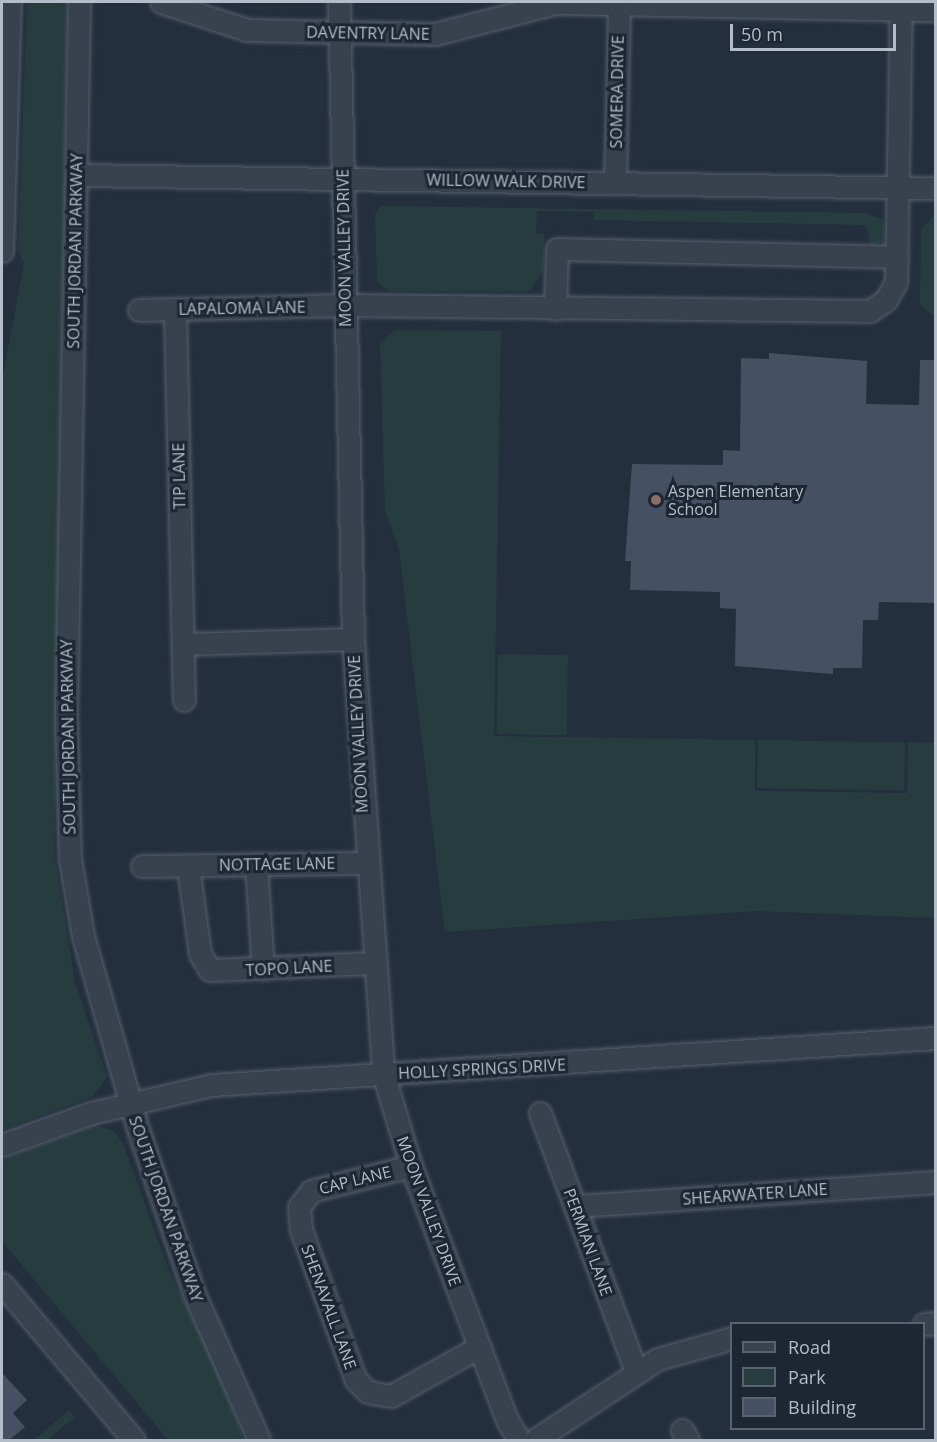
<!DOCTYPE html>
<style>
body{margin:0}
#map{position:relative;width:937px;height:1442px;overflow:hidden;background:#242f3e;font-family:"Open Sans",sans-serif}
div>[style]{position:absolute}
.green>*{inset:0;background:#263c3f;transform-origin:0 0}
.building>*{inset:0;background:#455162}
.roads{filter:drop-shadow(0 0 2px #565f6c) drop-shadow(0 0 2px #565f6c)}
.minor>*{height:21px;margin:-10.5px;padding:0 10.5px;transform-origin:10.5px;border-radius:10.5px;background:#38414e}
.dots>*{width:16px;height:16px;translate:-50% -50%;box-sizing:border-box;border:3px solid #1d2633;border-radius:50%}
span{translate:-50% -50%;white-space:nowrap;text-align:center;line-height:1.15;-webkit-text-stroke:6px #1d2633;paint-order:stroke}
.street-label{font-size:16px;color:#b4bcc9}
.poi-label{font-size:16px;color:#b4bcc9}
.left{translate:0 -50%;text-align:left}
.frame{position:absolute;inset:0;border:3px solid #b4bcc9;pointer-events:none}
.legend{position:absolute;left:730px;top:1322px;width:195px;height:108px;box-sizing:border-box;background:#1d2633;border:2px solid #59626f;margin:0;padding:8px 10px;list-style:none;font-size:18px;color:#b4bcc9}
.legend li{display:flex;align-items:center;gap:12px;height:30px}
.legend b{width:30px;border:2px solid #59626f}
.scale{position:absolute;left:730px;top:24px;width:166px;height:27px;box-sizing:border-box;border:3px solid #b4bcc9;border-top:0;padding-left:8px;font-size:18px;line-height:21px;white-space:nowrap;color:#b4bcc9;-webkit-text-stroke:4px #1d2633;paint-order:stroke}
</style>
<div id="map">
<div class="green">
<i style="clip-path:polygon(27px 2px,67px 2px,54px 852px,75px 982px,107px 1077px,92px 1097px,2px 1130px,2px 381px,24px 263px,18px 251px)"></i>
<i style="clip-path:polygon(381px 206px,866px 213px,883px 219px,885px 235px,883px 242px,871px 245px,866px 225px,594px 220px,593px 212px,537px 211px,536px 233px,544px 234px,544px 269px,530px 291px,388px 291px,377px 282px,375px 213px)"></i>
<i style="clip-path:polygon(935px 215px,936px 215px,935px 317px,920px 304px,921px 229px)"></i>
<i style="clip-path:polygon(395px 330px,501px 331px,494px 736px,755px 740px,755px 791px,907px 793px,908px 742px,935px 743px,935px 918px,757px 911px,445px 932px,399px 550px,385px 511px,380px 343px)"></i>
<i style="left:498px;top:654px;width:70px;height:80px;rotate:1deg"></i>
<i style="left:758px;top:740px;width:147px;height:48px;rotate:1deg"></i>
<i style="clip-path:polygon(94px 1125px,114px 1131px,123px 1143px,171px 1276px,211px 1354px,244px 1440px,168px 1440px,2px 1241px,2px 1160px)"></i>
<i style="clip-path:polygon(69px 1410px,75px 1417px,47px 1440px,34px 1440px)"></i>
</div>
<div class="building">
<i style="clip-path:polygon(769px 353px,867px 361px,866px 404px,919px 405px,920px 360px,936px 360px,936px 603px,879px 602px,878px 620px,863px 620px,862px 668px,833px 668px,833px 674px,735px 666px,736px 609px,720px 608px,720px 592px,630px 590px,631px 561px,625px 561px,632px 464px,723px 465px,723px 450px,740px 451px,741px 358px,769px 359px)"></i>
<i style="clip-path:polygon(2px 1373px,27px 1400px,13px 1413px,25px 1427px,9px 1440px,2px 1440px)"></i>
</div>
<div class="roads">
<div class="minor">
<i style="left:79px;top:2px;width:715px;rotate:91.04deg"></i>
<i style="left:66px;top:717px;width:142px;rotate:88.4deg"></i>
<i style="left:70px;top:859px;width:78px;rotate:80.4deg"></i>
<i style="left:83px;top:936px;width:204px;rotate:74.1deg"></i>
<i style="left:139px;top:1132px;width:168px;rotate:71.2deg"></i>
<i style="left:193px;top:1291px;width:163px;rotate:66.1deg"></i>
<i style="left:161px;top:2px;width:90px;rotate:18deg"></i>
<i style="left:247px;top:30px;width:188px;rotate:1.2deg"></i>
<i style="left:435px;top:34px;width:125px;rotate:-14.4deg"></i>
<i style="left:556px;top:3px;width:380px;rotate:1.1deg"></i>
<i style="left:339px;top:2px;width:637px;rotate:88.74deg"></i>
<i style="left:353px;top:639px;width:435px;rotate:86deg"></i>
<i style="left:383px;top:1073px;width:97px;rotate:73.2deg"></i>
<i style="left:411px;top:1166px;width:272px;rotate:69.3deg"></i>
<i style="left:507px;top:1420px;width:23px;rotate:59deg"></i>
<i style="left:77px;top:175px;width:859px;rotate:0.87deg"></i>
<i style="left:615px;top:183px;width:181px;rotate:-88.7deg"></i>
<i style="left:2px;top:251px;width:249px;rotate:-88.2deg"></i>
<i style="left:175px;top:309px;width:391px;rotate:88.7deg"></i>
<i style="left:555px;top:309px;width:60px;rotate:-88.1deg"></i>
<i style="left:557px;top:249px;width:340px;rotate:1.3deg"></i>
<i style="left:139px;top:310px;width:206px;rotate:-1.4deg"></i>
<i style="left:345px;top:305px;width:525px;rotate:0.65deg"></i>
<i style="left:870px;top:311px;width:19px;rotate:-35deg"></i>
<i style="left:886px;top:300px;width:21px;rotate:-61deg"></i>
<i style="left:896px;top:282px;width:280px;rotate:-89deg"></i>
<i style="left:183px;top:644px;width:170px;rotate:-1.7deg"></i>
<i style="left:256px;top:864px;width:105px;rotate:86.2deg"></i>
<i style="left:142px;top:866px;width:223px;rotate:-0.8deg"></i>
<i style="left:188px;top:866px;width:89px;rotate:82.2deg"></i>
<i style="left:200px;top:954px;width:19px;rotate:58deg"></i>
<i style="left:210px;top:970px;width:163px;rotate:-2.5deg"></i>
<i style="left:540px;top:1113px;width:275px;rotate:69.6deg"></i>
<i style="left:2px;top:1145px;width:95px;rotate:-19.8deg"></i>
<i style="left:91px;top:1113px;width:123px;rotate:-13.1deg"></i>
<i style="left:211px;top:1085px;width:727px;rotate:-3.71deg"></i>
<i style="left:411px;top:1166px;width:103px;rotate:166deg"></i>
<i style="left:311px;top:1191px;width:20px;rotate:127deg"></i>
<i style="left:299px;top:1207px;width:23px;rotate:85deg"></i>
<i style="left:301px;top:1230px;width:160px;rotate:69.9deg"></i>
<i style="left:356px;top:1380px;width:17px;rotate:45deg"></i>
<i style="left:368px;top:1392px;width:23px;rotate:10deg"></i>
<i style="left:391px;top:1396px;width:101px;rotate:-29.1deg"></i>
<i style="left:575px;top:1206px;width:362px;rotate:-3.8deg"></i>
<i style="left:2px;top:1284px;width:204px;rotate:49.8deg"></i>
<i style="left:924px;top:1324px;width:12px;rotate:-5deg"></i>
<i style="left:682px;top:1430px;width:12px;rotate:59deg"></i>
<i style="left:535px;top:1440px;width:147px;rotate:-33.4deg"></i>
<i style="left:658px;top:1359px;width:77px;rotate:-15.8deg"></i>
</div>
</div>
<div class="dots">
<i style="left:656px;top:500px;background:#8d6e63"></i>
</div>
<div class="street-label">
<span style="left:368px;top:33px;rotate:1deg">DAVENTRY LANE</span>
<span style="left:617px;top:92px;rotate:-89deg">SOMERA DRIVE</span>
<span style="left:506px;top:181px;rotate:1deg">WILLOW WALK DRIVE</span>
<span style="left:344px;top:248px;rotate:-91deg">MOON VALLEY DRIVE</span>
<span style="left:75px;top:251px;rotate:-89deg">SOUTH JORDAN PARKWAY</span>
<span style="left:242px;top:308px;rotate:-1deg">LAPALOMA LANE</span>
<span style="left:179px;top:476px;rotate:-91deg">TIP LANE</span>
<span style="left:358px;top:734px;rotate:-93deg">MOON VALLEY DRIVE</span>
<span style="left:68px;top:737px;rotate:-91deg">SOUTH JORDAN PARKWAY</span>
<span style="left:277px;top:864px;rotate:-1deg">NOTTAGE LANE</span>
<span style="left:289px;top:968px;rotate:-3deg">TOPO LANE</span>
<span style="left:482px;top:1069px;rotate:-3deg">HOLLY SPRINGS DRIVE</span>
<span style="left:355px;top:1180px;rotate:-14deg">CAP LANE</span>
<span style="left:755px;top:1194px;rotate:-4deg">SHEARWATER LANE</span>
<span style="left:166px;top:1209px;rotate:71deg">SOUTH JORDAN PARKWAY</span>
<span style="left:429px;top:1211px;rotate:70deg">MOON VALLEY DRIVE</span>
<span style="left:588px;top:1242px;rotate:70deg">PERMIAN LANE</span>
<span style="left:329px;top:1307px;rotate:70deg">SHENAVALL LANE</span>
</div>
<div class="poi-label">
<span class="left" style="left:668px;top:500px">Aspen Elementary<br>School</span>
</div>
<div class="frame"></div>
<ul class="legend">
<li><b style="height:8px;background:#38414e"></b>Road</li>
<li><b style="height:16px;background:#263c3f"></b>Park</li>
<li><b style="height:16px;background:#455162"></b>Building</li>
</ul>
<div class="scale">50 m</div>
</div>
